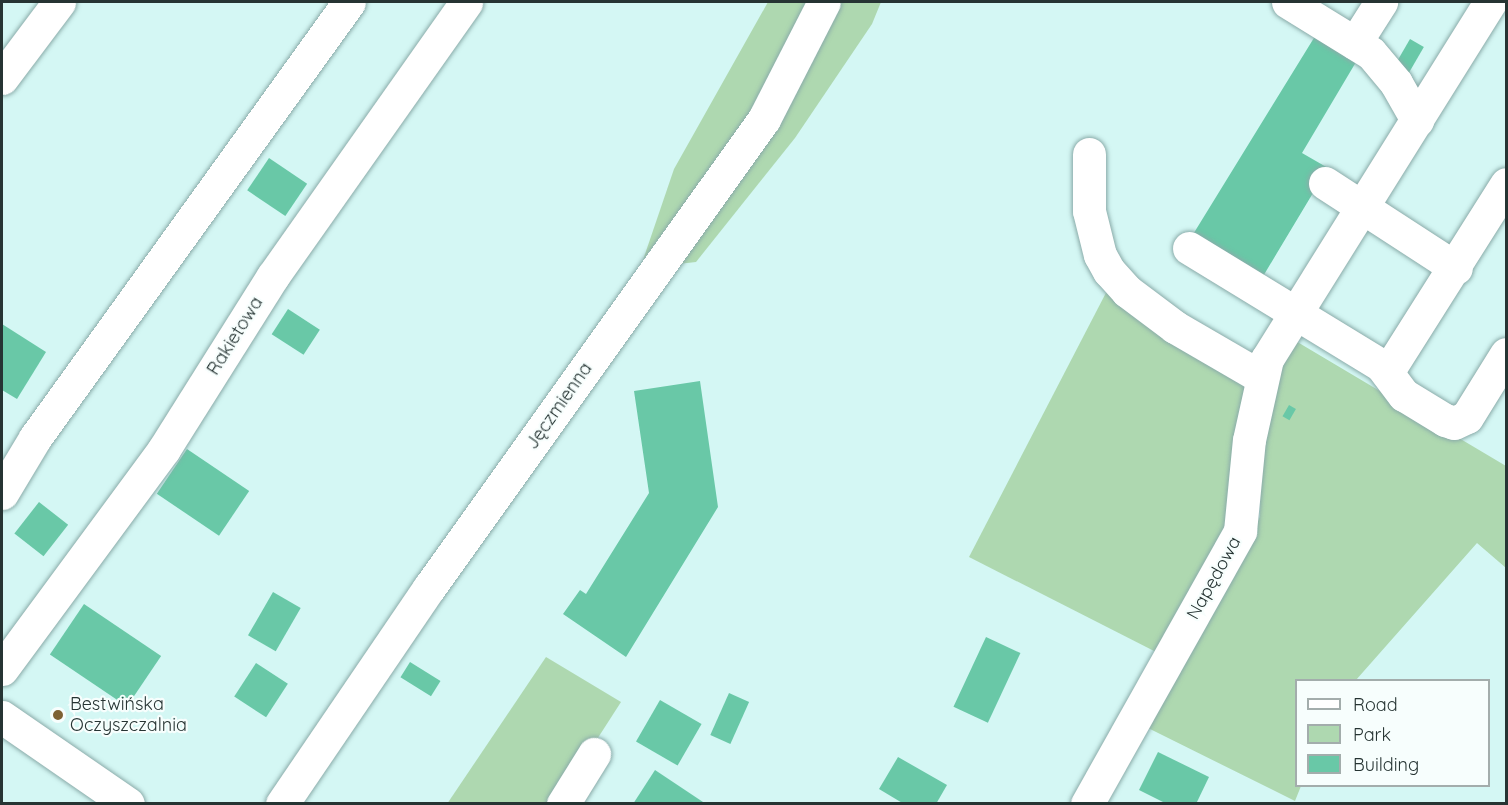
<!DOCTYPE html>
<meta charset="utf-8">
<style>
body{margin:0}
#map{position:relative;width:1508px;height:805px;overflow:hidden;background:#d4f7f4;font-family:Quicksand,sans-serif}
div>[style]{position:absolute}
.green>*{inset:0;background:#aed8b0}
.building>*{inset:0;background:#69c8a7;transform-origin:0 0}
.roads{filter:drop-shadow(0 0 2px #8aaba9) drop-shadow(0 0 2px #8aaba9)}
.minor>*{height:33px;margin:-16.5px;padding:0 16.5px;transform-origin:16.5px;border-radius:16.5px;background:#fff}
.dots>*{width:16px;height:16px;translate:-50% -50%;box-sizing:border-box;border:3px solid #f7fefd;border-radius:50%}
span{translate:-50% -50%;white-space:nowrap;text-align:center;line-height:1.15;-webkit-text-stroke:4.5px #f7fefd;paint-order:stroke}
.street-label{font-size:18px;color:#263433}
.poi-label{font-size:18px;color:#263433}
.left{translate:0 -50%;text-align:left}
.frame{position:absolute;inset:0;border:3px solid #263433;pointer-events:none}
.legend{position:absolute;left:1295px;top:679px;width:195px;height:108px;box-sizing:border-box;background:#f7fefd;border:2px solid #a3adac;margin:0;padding:8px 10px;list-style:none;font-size:18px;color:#263433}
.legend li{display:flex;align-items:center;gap:12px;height:30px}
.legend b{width:30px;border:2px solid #a3adac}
</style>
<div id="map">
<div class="green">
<i style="clip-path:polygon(768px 2px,810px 2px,753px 111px,643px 260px,674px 169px)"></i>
<i style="clip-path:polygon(833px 2px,881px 2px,872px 24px,795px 138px,696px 262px,669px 265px)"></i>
<i style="clip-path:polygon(1109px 287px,1250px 382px,1227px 536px,1158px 653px,969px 557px)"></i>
<i style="clip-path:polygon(1294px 340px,1506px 466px,1506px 568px,1477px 543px,1356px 680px,1296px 680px,1296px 786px,1301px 786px,1295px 801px,1146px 727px,1260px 517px,1261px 436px,1276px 374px)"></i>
<i style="clip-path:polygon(546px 657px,621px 702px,556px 803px,447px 804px)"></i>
</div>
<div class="building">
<i style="clip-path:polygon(1317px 33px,1359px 57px,1302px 153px,1328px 168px,1262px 278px,1192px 236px)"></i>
<i style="left:1410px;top:39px;width:16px;height:31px;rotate:30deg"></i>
<i style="left:269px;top:158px;width:46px;height:39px;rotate:34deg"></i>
<i style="left:288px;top:309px;width:38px;height:30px;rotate:33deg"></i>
<i style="clip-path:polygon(2px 324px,46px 352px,17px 399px,2px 390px)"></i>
<i style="clip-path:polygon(700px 381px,718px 507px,626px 657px,563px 614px,580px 590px,586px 594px,649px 493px,634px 391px)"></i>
<i style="left:1289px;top:405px;width:8px;height:13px;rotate:30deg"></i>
<i style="left:187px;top:449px;width:75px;height:54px;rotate:34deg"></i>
<i style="left:39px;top:502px;width:37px;height:40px;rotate:38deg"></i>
<i style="left:273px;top:592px;width:32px;height:50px;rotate:30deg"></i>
<i style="left:84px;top:604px;width:93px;height:61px;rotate:34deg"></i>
<i style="left:986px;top:637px;width:38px;height:77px;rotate:25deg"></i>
<i style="left:410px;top:662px;width:36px;height:18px;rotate:32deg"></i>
<i style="left:256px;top:663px;width:38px;height:40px;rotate:33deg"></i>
<i style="left:729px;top:693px;width:22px;height:46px;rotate:24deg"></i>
<i style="left:660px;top:700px;width:48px;height:48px;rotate:30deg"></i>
<i style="clip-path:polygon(1158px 752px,1209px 777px,1196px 804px,1167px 804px,1139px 790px)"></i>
<i style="clip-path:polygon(898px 757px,947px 785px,936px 804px,904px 804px,879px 789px)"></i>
<i style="clip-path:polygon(655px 770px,706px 804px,633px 804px)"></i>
</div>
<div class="roads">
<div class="minor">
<i style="left:1288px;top:2px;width:97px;rotate:31.6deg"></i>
<i style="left:1371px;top:53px;width:39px;rotate:50deg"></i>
<i style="left:1396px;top:83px;width:43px;rotate:60.4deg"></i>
<i style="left:1355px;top:43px;width:49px;rotate:-57.6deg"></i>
<i style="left:2px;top:78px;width:95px;rotate:-53.1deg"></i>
<i style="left:1089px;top:154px;width:57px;rotate:90deg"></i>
<i style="left:1089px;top:211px;width:45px;rotate:76deg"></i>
<i style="left:1100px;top:255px;width:18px;rotate:61deg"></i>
<i style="left:1109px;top:271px;width:27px;rotate:48deg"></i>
<i style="left:1127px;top:291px;width:60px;rotate:36.9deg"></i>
<i style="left:1175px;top:327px;width:99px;rotate:30.2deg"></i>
<i style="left:1325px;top:183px;width:156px;rotate:33deg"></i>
<i style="left:1189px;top:248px;width:225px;rotate:31.4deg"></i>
<i style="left:1381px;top:365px;width:38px;rotate:53deg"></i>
<i style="left:1404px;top:395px;width:48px;rotate:31.4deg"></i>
<i style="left:1445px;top:420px;width:9px;rotate:18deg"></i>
<i style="left:1454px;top:423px;width:14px;rotate:-25deg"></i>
<i style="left:1467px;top:417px;width:74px;rotate:-58.2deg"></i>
<i style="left:1388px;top:371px;width:221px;rotate:-57.7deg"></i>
<i style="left:2px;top:493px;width:64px;rotate:-59deg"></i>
<i style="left:35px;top:438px;width:537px;rotate:-54.24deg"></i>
<i style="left:2px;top:669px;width:273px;rotate:-53.6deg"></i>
<i style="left:164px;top:449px;width:204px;rotate:-57.8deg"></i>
<i style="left:273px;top:276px;width:335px;rotate:-54.8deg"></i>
<i style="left:2px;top:717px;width:153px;rotate:34.6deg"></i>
<i style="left:282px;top:804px;width:261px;rotate:-55.8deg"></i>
<i style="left:429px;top:588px;width:576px;rotate:-54.46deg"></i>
<i style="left:764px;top:119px;width:131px;rotate:-62.9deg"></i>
<i style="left:563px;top:804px;width:59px;rotate:-58.2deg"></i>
<i style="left:1087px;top:804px;width:313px;rotate:-60.7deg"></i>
<i style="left:1240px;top:531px;width:91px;rotate:-84.4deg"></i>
<i style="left:1249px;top:440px;width:83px;rotate:-77.5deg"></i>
<i style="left:1267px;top:359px;width:421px;rotate:-58deg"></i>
</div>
</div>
<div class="dots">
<i style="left:58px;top:715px;background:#7d6234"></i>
</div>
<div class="street-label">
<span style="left:235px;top:336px;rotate:-58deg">Rakietowa</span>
<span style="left:559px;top:406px;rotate:-55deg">Jęczmienna</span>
<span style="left:1214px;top:578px;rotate:-61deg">Napędowa</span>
</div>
<div class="poi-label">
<span class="left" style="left:70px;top:715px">Bestwińska<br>Oczyszczalnia</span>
</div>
<div class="frame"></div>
<ul class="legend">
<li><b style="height:8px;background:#fff"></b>Road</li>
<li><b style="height:16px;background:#aed8b0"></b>Park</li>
<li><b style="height:16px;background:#69c8a7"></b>Building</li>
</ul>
</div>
